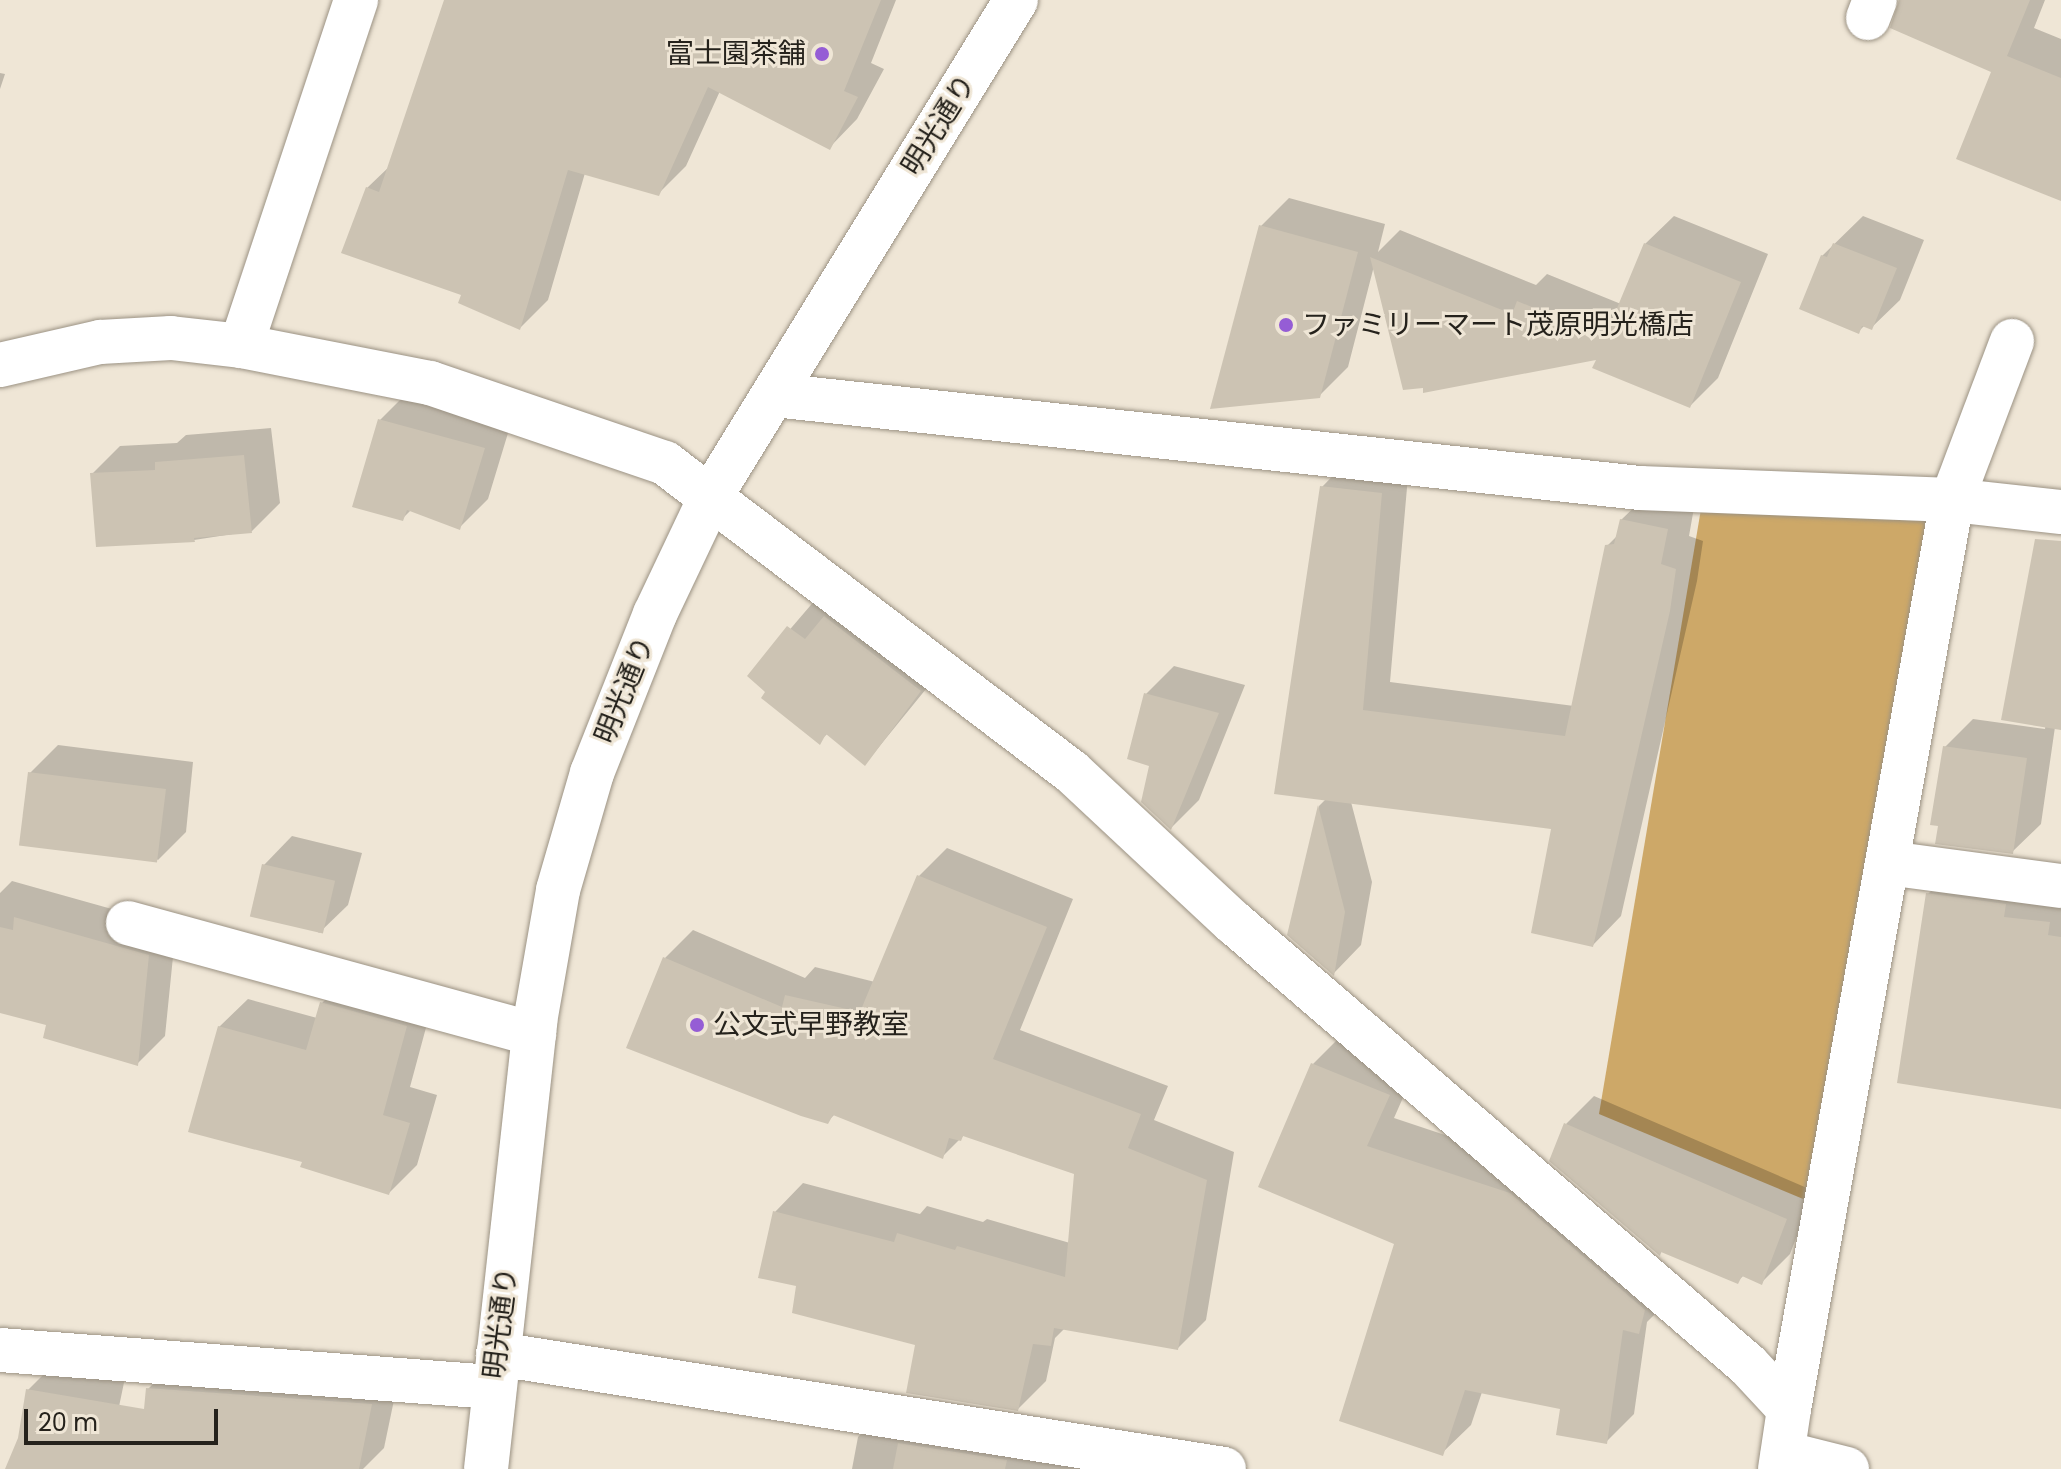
<!DOCTYPE html>
<meta charset="utf-8">
<style>
body{margin:0}
#map{position:relative;width:2061px;height:1469px;overflow:hidden;background:#efe6d6;font-family:Poppins,"Noto Sans JP",sans-serif}
div>[style]{position:absolute}
.forest>*{inset:0;background:#cda868}
.shadow>*{inset:0;background:#0003}
.building>*{inset:0;background:#ccc3b3;transform-origin:0 0}
.roads{filter:drop-shadow(0 0 2px #9b9283) drop-shadow(0 0 2px #9b9283)}
.minor>*{height:44px;margin:-22px;padding:0 22px;transform-origin:22px;border-radius:22px;background:#fff}
.dots>*{width:22px;height:22px;translate:-50% -50%;box-sizing:border-box;border:4px solid #efe6d6;border-radius:50%}
span{translate:-50% -50%;white-space:nowrap;text-align:center;line-height:1.15;-webkit-text-stroke:6px #efe6d6;paint-order:stroke}
.poi-label{font-size:28px;color:#25221c}
.right{translate:-100% -50%;text-align:right}
.left{translate:0 -50%;text-align:left}
.street-label{font-size:28px;color:#25221c}
.scale{position:absolute;left:24px;top:1409px;width:194px;height:36px;box-sizing:border-box;border:4px solid #25221c;border-top:0;padding-left:10px;font-size:24px;line-height:28px;white-space:nowrap;color:#25221c;-webkit-text-stroke:6px #efe6d6;paint-order:stroke}
</style>
<div id="map">
<div class="forest">
<i style="clip-path:polygon(1701px 509px,1933px 518px,1808px 1201px,1599px 1114px)"></i>
</div>
<div class="shadow">
<i style="clip-path:polygon(449px 0,896px 0,871px 63px,884px 69px,857px 119px,829px 148px,720px 91px,686px 166px,658px 194px,585px 173px,548px 300px,520px 328px,464px 294px,367px 188px,391px 165px)"></i>
<i style="clip-path:polygon(1909px 0,2045px 0,2034px 28px,2061px 39px,2061px 199px,1993px 71px)"></i>
<i style="clip-path:polygon(0 73px,5px 74px,0 89px)"></i>
<i style="clip-path:polygon(1289px 198px,1385px 224px,1378px 252px,1400px 230px,1536px 285px,1547px 274px,1621px 304px,1645px 244px,1674px 216px,1768px 254px,1718px 378px,1690px 406px,1599px 357px,1374px 266px,1348px 367px,1319px 396px,1261px 226px)"></i>
<i style="clip-path:polygon(1863px 216px,1924px 240px,1900px 300px,1871px 328px,1865px 325px,1859px 331px,1822px 256px)"></i>
<i style="clip-path:polygon(408px 392px,512px 420px,488px 499px,460px 527px,411px 510px,402px 519px,380px 420px)"></i>
<i style="clip-path:polygon(271px 428px,280px 503px,252px 531px,194px 540px,92px 474px,120px 446px,177px 443px,186px 435px)"></i>
<i style="clip-path:polygon(1350px 458px,1409px 465px,1390px 682px,1574px 706px,1607px 546px,1618px 535px,1621px 520px,1650px 492px,1695px 502px,1689px 536px,1703px 541px,1697px 581px,1621px 916px,1593px 945px,1553px 828px,1351px 802px,1372px 882px,1361px 945px,1334px 973px,1289px 935px,1319px 806px,1327px 798px,1322px 487px)"></i>
<i style="clip-path:polygon(816px 599px,948px 662px,865px 764px,828px 733px,819px 742px,750px 676px)"></i>
<i style="clip-path:polygon(2061px 599px,2061px 728px,2055px 727px,2041px 824px,2012px 852px,1945px 747px,1973px 719px,2045px 729px)"></i>
<i style="clip-path:polygon(1174px 666px,1245px 685px,1199px 800px,1171px 828px,1151px 765px,1146px 694px)"></i>
<i style="clip-path:polygon(58px 745px,193px 762px,186px 832px,158px 860px,30px 773px)"></i>
<i style="clip-path:polygon(292px 836px,362px 853px,348px 905px,319px 933px,264px 865px)"></i>
<i style="clip-path:polygon(947px 848px,1073px 899px,1020px 1030px,1168px 1086px,1154px 1120px,1234px 1152px,1206px 1320px,1178px 1348px,1065px 1328px,1055px 1338px,1046px 1381px,1018px 1409px,917px 1343px,798px 1284px,775px 1212px,803px 1183px,920px 1214px,927px 1206px,983px 1222px,987px 1219px,1070px 1243px,1076px 1173px,965px 1134px,942px 1157px,835px 1114px,828px 1121px,665px 958px,693px 930px,805px 978px,815px 967px,875px 982px,919px 876px)"></i>
<i style="clip-path:polygon(1956px 866px,2061px 894px,2061px 1108px,1928px 894px)"></i>
<i style="clip-path:polygon(12px 881px,176px 927px,165px 1036px,137px 1064px,48px 1023px,0 1011px,0 893px)"></i>
<i style="clip-path:polygon(350px 975px,434px 998px,410px 1087px,437px 1095px,417px 1165px,389px 1193px,304px 1160px,219px 1027px,248px 999px,317px 1018px,322px 1003px)"></i>
<i style="clip-path:polygon(1341px 1036px,1417px 1066px,1394px 1118px,1538px 1166px,1666px 1303px,1647px 1322px,1634px 1414px,1606px 1442px,1562px 1408px,1482px 1392px,1471px 1425px,1442px 1453px,1396px 1242px,1313px 1064px)"></i>
<i style="clip-path:polygon(1594px 1096px,1814px 1191px,1790px 1254px,1762px 1282px,1744px 1275px,1737px 1282px,1663px 1250px,1660px 1254px,1566px 1124px)"></i>
<i style="clip-path:polygon(176px 1361px,399px 1376px,384px 1448px,363px 1469px,235px 1469px,148px 1389px)"></i>
<i style="clip-path:polygon(56px 1362px,126px 1373px,106px 1469px,8px 1469px,20px 1438px,28px 1390px)"></i>
<i style="clip-path:polygon(886px 1409px,1109px 1469px,852px 1469px,858px 1437px)"></i>
</div>
<div class="building">
<i style="clip-path:polygon(444px 0,881px 0,844px 91px,858px 97px,830px 150px,708px 87px,659px 196px,568px 170px,520px 330px,458px 303px,461px 295px,341px 253px,366px 187px,379px 192px)"></i>
<i style="clip-path:polygon(1899px 0,2030px 0,2007px 56px,2061px 78px,2061px 201px,1956px 159px,1991px 72px,1890px 28px)"></i>
<i style="clip-path:polygon(1259px 225px,1358px 252px,1320px 398px,1210px 409px)"></i>
<i style="clip-path:polygon(1644px 243px,1741px 282px,1690px 408px,1592px 368px,1596px 360px,1423px 393px,1423px 388px,1403px 390px,1370px 257px,1512px 314px,1517px 301px,1605px 337px)"></i>
<i style="clip-path:polygon(1833px 243px,1897px 268px,1872px 330px,1862px 326px,1859px 334px,1799px 309px,1821px 255px,1827px 257px)"></i>
<i style="clip-path:polygon(378px 419px,485px 448px,460px 530px,407px 510px,403px 521px,352px 507px)"></i>
<i style="clip-path:polygon(244px 455px,252px 533px,194px 538px,195px 542px,96px 547px,90px 473px,155px 470px,155px 462px)"></i>
<i style="clip-path:polygon(1320px 486px,1382px 493px,1363px 710px,1565px 736px,1605px 545px,1614px 544px,1620px 519px,1668px 529px,1661px 564px,1676px 569px,1670px 611px,1593px 947px,1531px 933px,1551px 829px,1274px 794px)"></i>
<i style="clip-path:polygon(2035px 539px,2061px 541px,2061px 730px,2001px 720px)"></i>
<i style="clip-path:polygon(824px 616px,921px 691px,865px 766px,826px 734px,820px 745px,761px 698px,765px 692px,747px 676px,787px 626px,805px 639px)"></i>
<i style="clip-path:polygon(1144px 693px,1219px 713px,1171px 830px,1141px 802px,1149px 766px,1127px 759px)"></i>
<i style="clip-path:polygon(1943px 746px,2027px 758px,2013px 854px,1935px 844px,1938px 826px,1930px 825px)"></i>
<i style="left:28px;top:772px;width:139px;height:74px;rotate:7deg"></i>
<i style="clip-path:polygon(1318px 805px,1345px 912px,1334px 976px,1287px 935px)"></i>
<i style="left:262px;top:864px;width:75px;height:54px;rotate:13deg"></i>
<i style="clip-path:polygon(917px 875px,1047px 927px,993px 1059px,1141px 1114px,1128px 1148px,1207px 1180px,1178px 1350px,1054px 1328px,1051px 1346px,1033px 1344px,1018px 1411px,906px 1393px,915px 1345px,792px 1313px,796px 1286px,758px 1278px,773px 1211px,894px 1242px,897px 1233px,955px 1250px,957px 1246px,1065px 1277px,1074px 1174px,963px 1136px,961px 1141px,949px 1138px,943px 1159px,833px 1115px,828px 1124px,801px 1116px,626px 1048px,663px 957px,782px 1007px,785px 995px,860px 1012px)"></i>
<i style="clip-path:polygon(1926px 893px,2006px 904px,2004px 917px,2050px 922px,2048px 935px,2061px 937px,2061px 1109px,1897px 1083px)"></i>
<i style="clip-path:polygon(14px 917px,149px 955px,138px 1066px,43px 1038px,46px 1025px,0 1013px,0 927px,13px 930px)"></i>
<i style="clip-path:polygon(320px 1002px,407px 1026px,383px 1115px,410px 1123px,389px 1195px,300px 1167px,302px 1162px,188px 1132px,218px 1026px,306px 1050px)"></i>
<i style="clip-path:polygon(1311px 1063px,1390px 1095px,1367px 1146px,1510px 1193px,1645px 1310px,1639px 1334px,1623px 1330px,1607px 1444px,1556px 1435px,1560px 1409px,1465px 1390px,1443px 1456px,1339px 1421px,1394px 1244px,1258px 1187px)"></i>
<i style="clip-path:polygon(1564px 1123px,1787px 1219px,1762px 1285px,1742px 1276px,1738px 1284px,1661px 1252px,1660px 1256px,1549px 1161px)"></i>
<i style="clip-path:polygon(146px 1388px,372px 1404px,359px 1469px,5px 1469px,18px 1438px,26px 1389px,144px 1409px)"></i>
<i style="clip-path:polygon(898px 1443px,1007px 1460px,1005px 1469px,893px 1469px)"></i>
</div>
<div class="roads">
<div class="minor">
<i style="left:1868px;top:18px;width:19px;rotate:-69deg"></i>
<i style="left:241px;top:346px;width:365px;rotate:-71.6deg"></i>
<i style="left:0;top:365px;width:103px;rotate:-13deg"></i>
<i style="left:100px;top:342px;width:71px;rotate:-3.2deg"></i>
<i style="left:171px;top:338px;width:70px;rotate:6.5deg"></i>
<i style="left:241px;top:346px;width:193px;rotate:11.1deg"></i>
<i style="left:430px;top:383px;width:248px;rotate:18.8deg"></i>
<i style="left:665px;top:463px;width:511px;rotate:37.21deg"></i>
<i style="left:1072px;top:772px;width:220px;rotate:43deg"></i>
<i style="left:1233px;top:922px;width:679px;rotate:40.7deg"></i>
<i style="left:1748px;top:1365px;width:60px;rotate:47deg"></i>
<i style="left:1789px;top:1409px;width:61px;rotate:98.5deg"></i>
<i style="left:774px;top:395px;width:871px;rotate:6.13deg"></i>
<i style="left:1640px;top:488px;width:312px;rotate:2.2deg"></i>
<i style="left:1952px;top:500px;width:110px;rotate:6.3deg"></i>
<i style="left:1888px;top:863px;width:175px;rotate:7.6deg"></i>
<i style="left:128px;top:923px;width:421px;rotate:15.3deg"></i>
<i style="left:0;top:1350px;width:494px;rotate:4.3deg"></i>
<i style="left:498px;top:1354px;width:735px;rotate:9deg"></i>
<i style="left:1789px;top:1409px;width:923px;rotate:-79.83deg"></i>
<i style="left:1952px;top:500px;width:170px;rotate:-69.3deg"></i>
<i style="left:1783px;top:1453px;width:66px;rotate:14deg"></i>
<i style="left:486px;top:1469px;width:450px;rotate:-83.7deg"></i>
<i style="left:535px;top:1022px;width:134px;rotate:-80.1deg"></i>
<i style="left:558px;top:890px;width:122px;rotate:-73.8deg"></i>
<i style="left:592px;top:773px;width:171px;rotate:-68.4deg"></i>
<i style="left:655px;top:614px;width:133px;rotate:-64.6deg"></i>
<i style="left:712px;top:494px;width:580px;rotate:-58.39deg"></i>
</div>
</div>
<div class="dots">
<i style="left:822px;top:54px;background:#955dd5"></i>
<i style="left:1286px;top:325px;background:#955dd5"></i>
<i style="left:697px;top:1025px;background:#955dd5"></i>
</div>
<div class="poi-label">
<span class="right" style="left:806px;top:54px">富士園茶舗</span>
<span class="left" style="left:1302px;top:325px">ファミリーマート茂原明光橋店</span>
<span class="left" style="left:713px;top:1025px">公文式早野教室</span>
</div>
<div class="street-label">
<span style="left:939px;top:125px;rotate:-58deg">明光通り</span>
<span style="left:625px;top:690px;rotate:-68deg">明光通り</span>
<span style="left:501px;top:1323px;rotate:-83deg">明光通り</span>
</div>
<div class="scale">20 m</div>
</div>
